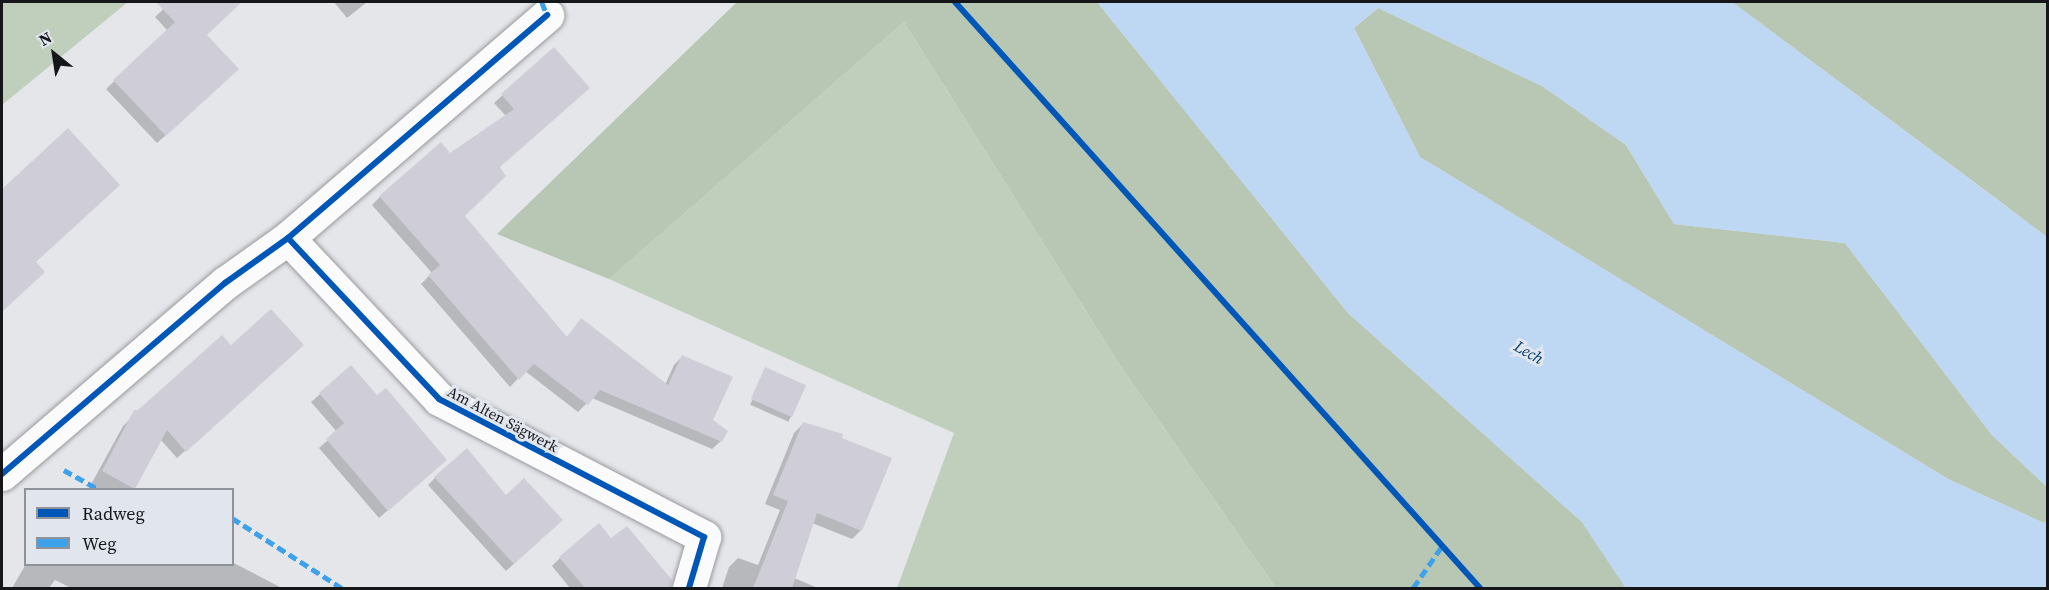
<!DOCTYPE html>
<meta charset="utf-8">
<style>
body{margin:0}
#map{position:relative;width:2049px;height:590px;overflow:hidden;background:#e4e6ea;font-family:"Source Serif 4",serif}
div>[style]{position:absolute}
.green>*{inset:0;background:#c0cfbb}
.forest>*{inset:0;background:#b8c7b3}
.water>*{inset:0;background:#bed7f2}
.shadow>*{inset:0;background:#0003;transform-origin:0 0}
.building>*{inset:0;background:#cfced8;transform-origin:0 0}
.roads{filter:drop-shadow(0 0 2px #999a9e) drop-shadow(0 0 2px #999a9e)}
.minor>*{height:33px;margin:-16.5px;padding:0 16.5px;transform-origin:16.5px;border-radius:16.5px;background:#fbfbfc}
.quiet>*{height:4.5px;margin-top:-2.25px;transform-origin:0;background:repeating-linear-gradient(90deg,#3da2ea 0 9px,transparent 0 13.5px)}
.cycleway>*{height:6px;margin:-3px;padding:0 3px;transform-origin:3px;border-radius:3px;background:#0057b8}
span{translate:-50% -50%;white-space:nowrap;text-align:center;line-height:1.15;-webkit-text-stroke:6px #e0e5ee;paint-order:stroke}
.street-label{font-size:15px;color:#151619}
.water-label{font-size:16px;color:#033e6a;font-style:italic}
.frame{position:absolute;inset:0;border:3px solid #151619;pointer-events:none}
.legend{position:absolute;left:24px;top:488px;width:210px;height:78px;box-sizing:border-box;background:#e0e5ee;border:2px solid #8f9299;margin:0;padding:8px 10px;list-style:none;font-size:18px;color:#151619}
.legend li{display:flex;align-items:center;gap:12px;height:30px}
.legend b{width:30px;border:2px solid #8f9299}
.north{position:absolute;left:24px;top:24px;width:60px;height:60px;-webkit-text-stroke:4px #e0e5ee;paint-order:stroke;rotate:330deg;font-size:16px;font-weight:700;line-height:24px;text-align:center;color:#151619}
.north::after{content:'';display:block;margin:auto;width:21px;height:27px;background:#151619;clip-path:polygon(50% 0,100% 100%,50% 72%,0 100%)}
</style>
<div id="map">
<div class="green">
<i style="clip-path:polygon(2px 2px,128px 2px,2px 105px)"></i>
<i style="clip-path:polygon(904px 22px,1120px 365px,1276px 588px,897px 588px,954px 433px,609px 279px)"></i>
</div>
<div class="forest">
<i style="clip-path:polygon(737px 2px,1097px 2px,1348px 313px,1582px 522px,1626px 588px,1276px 588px,1120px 365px,904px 22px,609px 279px,497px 234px)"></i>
<i style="clip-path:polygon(1732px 2px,2047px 2px,2047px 237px,1990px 194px)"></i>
<i style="clip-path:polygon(1378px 8px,1542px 86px,1626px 145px,1674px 224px,1845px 243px,1992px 435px,2047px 487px,2047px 520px,2044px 523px,1948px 479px,1420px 157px,1354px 28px)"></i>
</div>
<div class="water">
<i style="clip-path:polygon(1097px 2px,1732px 2px,2047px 237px,2047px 487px,1992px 435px,1845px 243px,1674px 224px,1626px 145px,1542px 86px,1378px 8px,1354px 28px,1420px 157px,1948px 479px,2044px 523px,2047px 520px,2047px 588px,1626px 588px,1582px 522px,1348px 313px)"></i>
</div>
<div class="shadow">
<i style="clip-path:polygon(171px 2px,240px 2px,205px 35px,229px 77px,157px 143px,106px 89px,168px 31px,155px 17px)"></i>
<i style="clip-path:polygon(334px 2px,367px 2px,347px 18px)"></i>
<i style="clip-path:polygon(554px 49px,498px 167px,463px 216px,566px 338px,581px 320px,665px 385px,674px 365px,682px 357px,721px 441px,712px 449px,592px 398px,578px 412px,525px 371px,510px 387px,421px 284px,432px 273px,372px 205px,380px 197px,450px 155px,506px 116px,494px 103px)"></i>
<i style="clip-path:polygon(24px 189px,34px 281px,2px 310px,2px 209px)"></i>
<i style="clip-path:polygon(231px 347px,294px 353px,177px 458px,160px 439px,133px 490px,88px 490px,123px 426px,132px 417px)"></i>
<i style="clip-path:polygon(351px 367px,377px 397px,417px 485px,379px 518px,319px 448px,337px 432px,311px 402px)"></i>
<i style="left:766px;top:369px;width:42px;height:39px;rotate:24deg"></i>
<i style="clip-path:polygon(803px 424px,861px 530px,852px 539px,812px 523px,794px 578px,818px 588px,722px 588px,729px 567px,738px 558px,758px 565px,780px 510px,765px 504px,794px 433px)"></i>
<i style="clip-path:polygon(435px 478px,506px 497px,554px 527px,506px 571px,428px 485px)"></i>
<i style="clip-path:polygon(560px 558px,657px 583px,651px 588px,570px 588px,552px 566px)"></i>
<i style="clip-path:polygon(232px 562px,282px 588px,71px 588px,55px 580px,49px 588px,12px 588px,26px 564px,232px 564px)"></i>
</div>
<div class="building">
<i style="clip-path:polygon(156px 2px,242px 2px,207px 35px,239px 69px,166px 136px,113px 80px,175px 22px)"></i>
<i style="clip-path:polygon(554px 47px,590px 88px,500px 167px,506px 176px,465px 216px,567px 337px,581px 318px,668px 385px,682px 355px,733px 377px,713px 420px,728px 431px,722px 442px,600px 390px,588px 405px,534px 364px,519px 380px,428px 275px,440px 265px,379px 196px,441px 142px,450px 153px,514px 109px,501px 94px)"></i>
<i style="clip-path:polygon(68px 128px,120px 185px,36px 262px,45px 272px,2px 312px,2px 189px)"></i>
<i style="clip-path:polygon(271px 309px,304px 345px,186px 452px,167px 430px,135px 489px,102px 471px,134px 410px,138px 410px,222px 335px,231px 345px)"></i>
<i style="clip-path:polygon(351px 365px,377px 395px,386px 388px,447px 460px,388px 511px,326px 439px,344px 423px,319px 393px)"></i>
<i style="left:765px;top:367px;width:45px;height:35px;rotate:24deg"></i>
<i style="clip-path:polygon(803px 422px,843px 434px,842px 438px,892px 458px,862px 531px,817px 513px,792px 588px,753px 588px,788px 501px,773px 495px)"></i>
<i style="clip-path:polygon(467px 448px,506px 495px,524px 478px,563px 520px,514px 564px,434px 477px)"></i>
<i style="clip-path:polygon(599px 523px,611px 538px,627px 526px,672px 580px,671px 588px,585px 588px,559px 557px)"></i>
</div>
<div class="roads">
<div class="minor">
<i style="left:288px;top:238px;width:221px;rotate:46.8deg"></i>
<i style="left:439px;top:399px;width:299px;rotate:27.5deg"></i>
<i style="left:704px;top:537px;width:53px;rotate:106.4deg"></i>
<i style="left:2px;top:474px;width:294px;rotate:-40.6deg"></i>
<i style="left:225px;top:283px;width:77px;rotate:-35.5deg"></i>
<i style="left:288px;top:238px;width:342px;rotate:-40.7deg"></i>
</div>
</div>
<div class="quiet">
<i style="left:542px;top:2px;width:14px;rotate:69deg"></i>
<i style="left:547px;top:15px;width:6px;rotate:135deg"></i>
<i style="left:64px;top:470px;width:41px;rotate:29.1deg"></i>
<i style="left:232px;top:518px;width:130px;rotate:32.5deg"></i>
<i style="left:1413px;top:588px;width:51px;rotate:-55.4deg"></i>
</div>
<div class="cycleway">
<i style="left:955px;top:2px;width:787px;rotate:48.14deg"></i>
<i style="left:288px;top:238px;width:221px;rotate:46.8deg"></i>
<i style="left:439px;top:399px;width:299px;rotate:27.5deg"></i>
<i style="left:704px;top:537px;width:53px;rotate:106.4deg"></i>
<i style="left:2px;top:474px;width:294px;rotate:-40.6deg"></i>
<i style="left:225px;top:283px;width:77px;rotate:-35.5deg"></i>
<i style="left:288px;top:238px;width:342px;rotate:-40.7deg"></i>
</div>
<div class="street-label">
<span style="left:503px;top:419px;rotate:28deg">Am Alten Sägwerk</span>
</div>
<div class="water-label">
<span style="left:1529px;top:352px;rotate:30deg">Lech</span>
</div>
<div class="frame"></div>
<ul class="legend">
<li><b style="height:8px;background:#0057b8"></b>Radweg</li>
<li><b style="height:8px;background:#3da2ea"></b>Weg</li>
</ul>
<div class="north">N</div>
</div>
